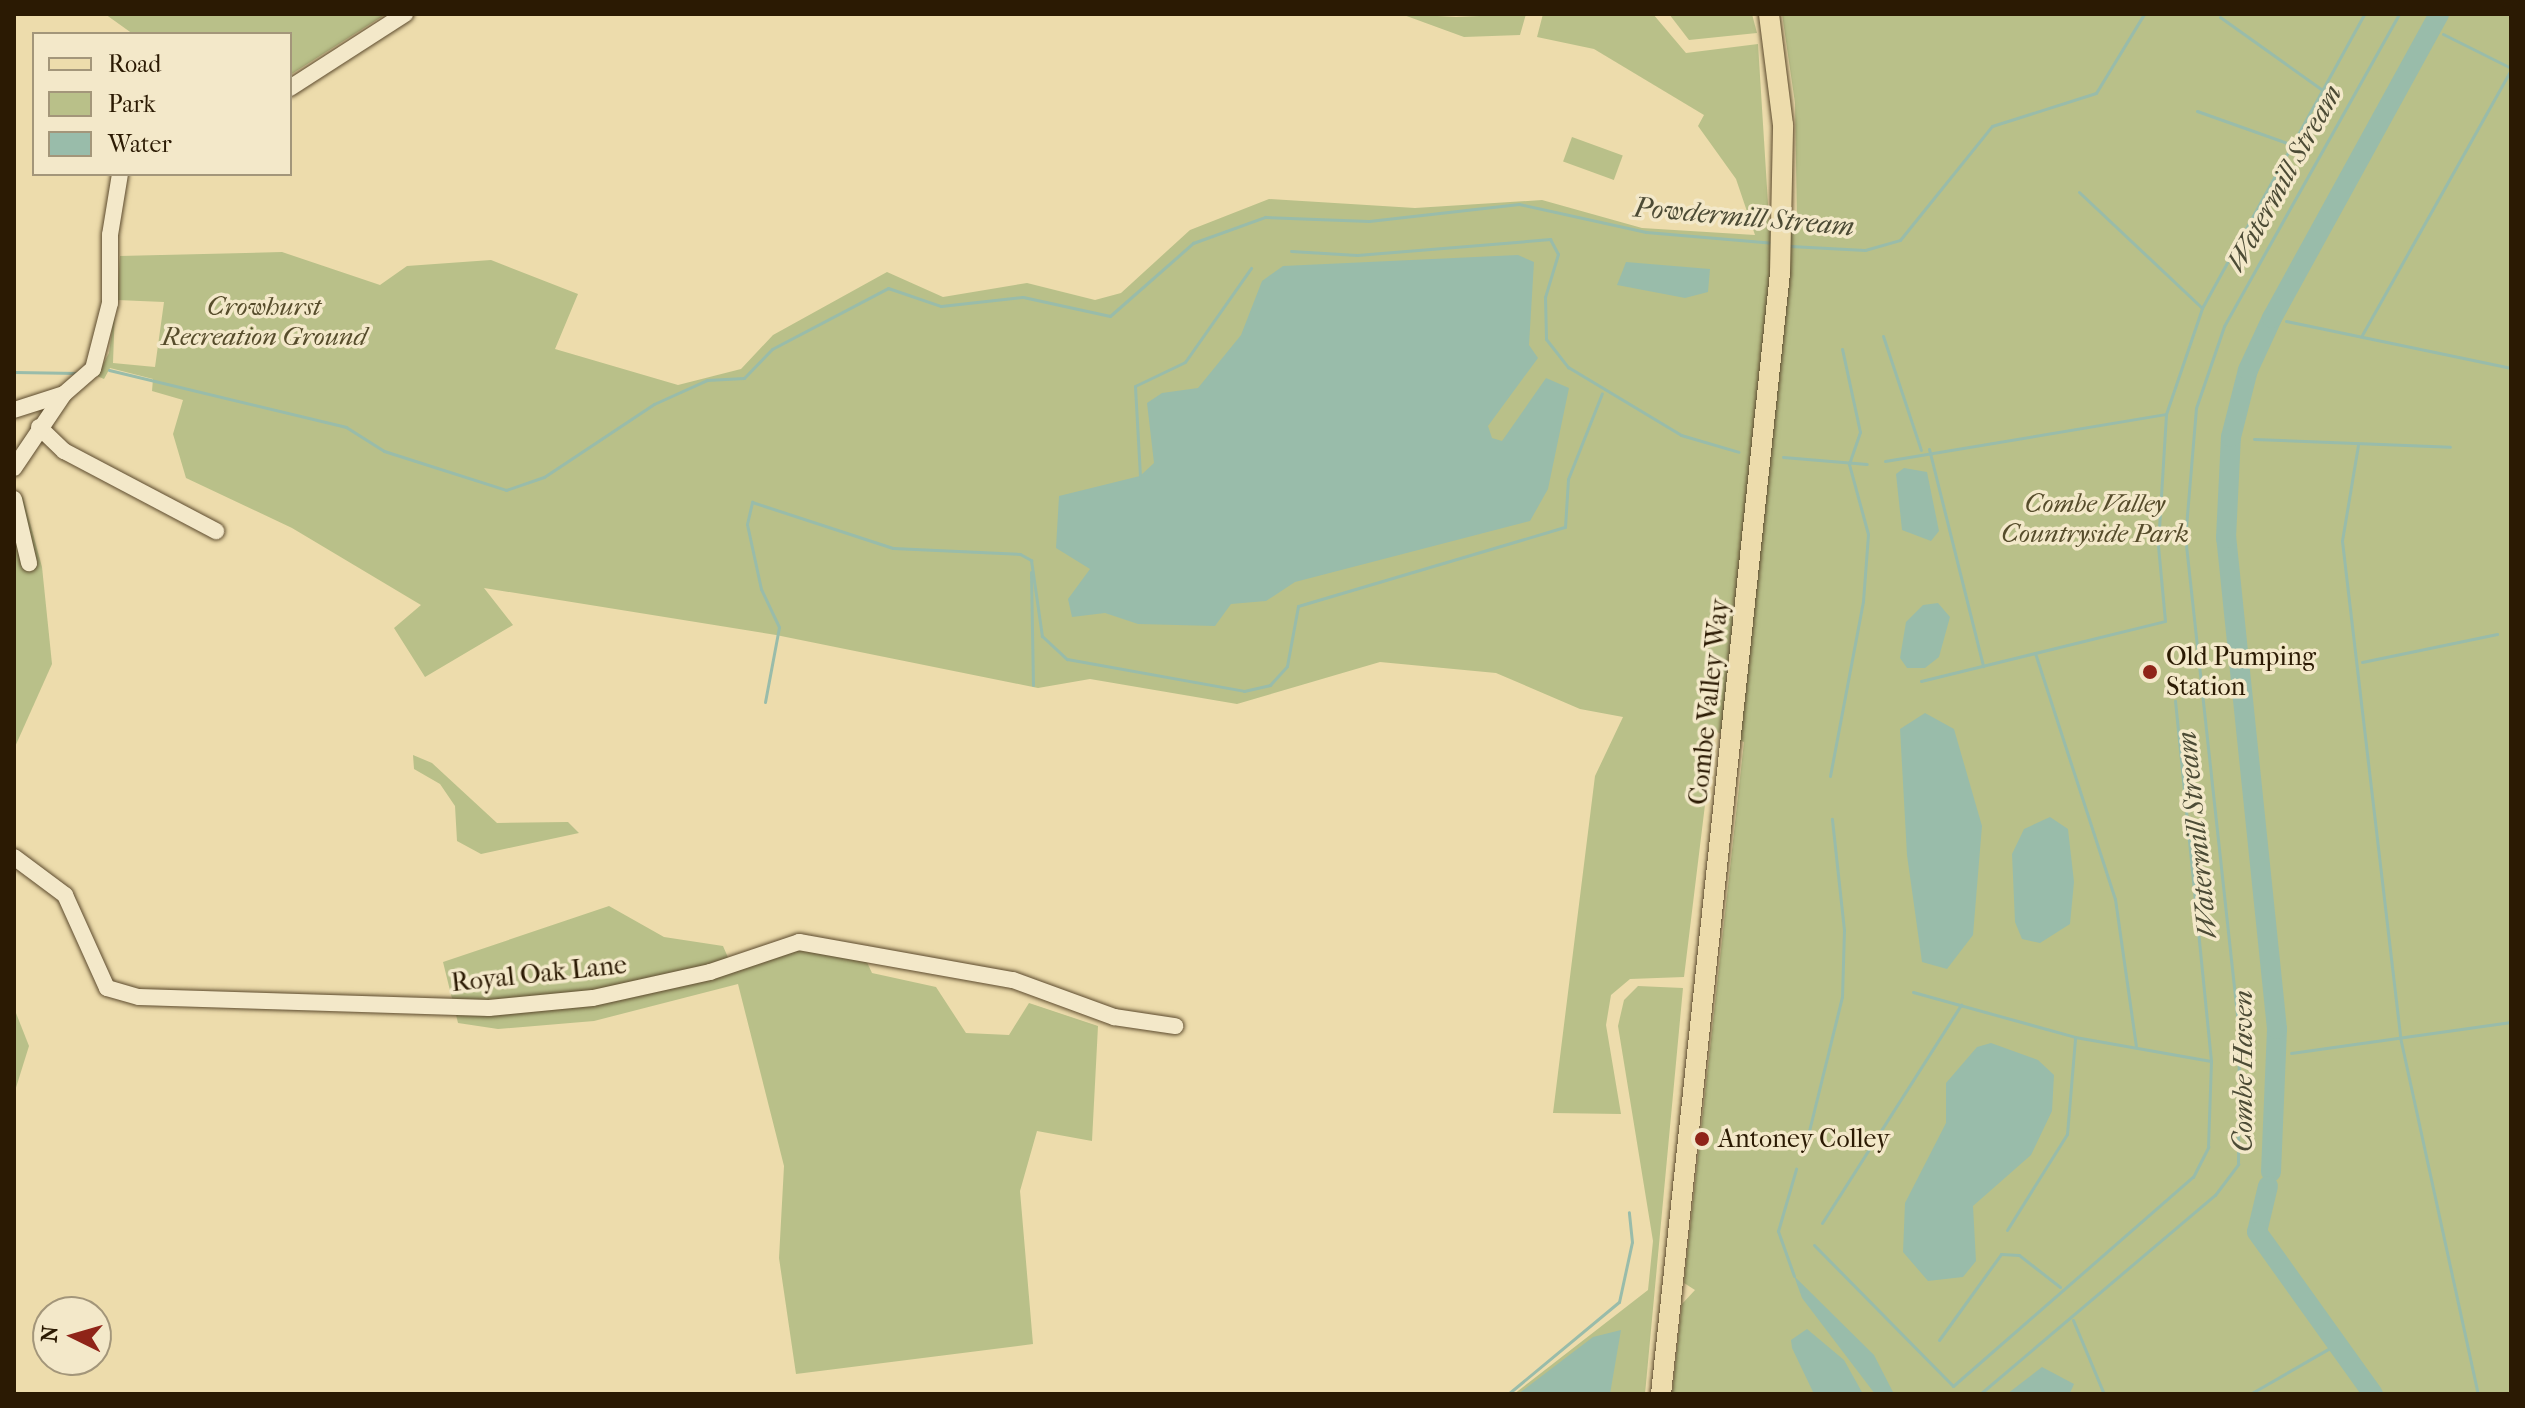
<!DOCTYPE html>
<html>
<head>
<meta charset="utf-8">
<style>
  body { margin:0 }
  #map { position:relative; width:2525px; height:1408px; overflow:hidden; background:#eddcac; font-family:"IM FELL French Canon",serif }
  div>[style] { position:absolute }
  .green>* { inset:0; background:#b9c089; transform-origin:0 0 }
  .water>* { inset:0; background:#99bcaa }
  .stream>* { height:3px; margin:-1.5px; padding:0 1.5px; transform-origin:1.5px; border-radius:1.5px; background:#99bcaa }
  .river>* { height:20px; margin:-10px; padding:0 10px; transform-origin:10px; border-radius:10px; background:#99bcaa }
  .roads { filter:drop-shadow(0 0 2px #5c4a2d) drop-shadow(0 0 2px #5c4a2d) }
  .minor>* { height:16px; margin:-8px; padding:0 8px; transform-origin:8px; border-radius:8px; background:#f3e8c9 }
  .major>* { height:20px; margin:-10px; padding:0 10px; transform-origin:10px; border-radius:10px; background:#eddcac }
  .dots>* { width:22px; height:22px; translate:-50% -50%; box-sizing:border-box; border:4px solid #f3e8c9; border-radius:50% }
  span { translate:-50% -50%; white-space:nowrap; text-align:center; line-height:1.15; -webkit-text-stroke:7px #f3e8c9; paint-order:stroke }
  .park-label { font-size:26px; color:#564c2b; font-style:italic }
  .poi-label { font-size:26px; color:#2b1a03 }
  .left { translate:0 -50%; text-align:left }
  .street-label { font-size:26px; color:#2b1a03 }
  .water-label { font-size:28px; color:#4c4b35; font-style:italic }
  .frame { position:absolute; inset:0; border:16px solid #2b1a03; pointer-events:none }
  .legend { position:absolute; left:32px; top:32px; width:260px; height:144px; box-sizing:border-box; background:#f3e8c9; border:2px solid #a3967a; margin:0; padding:10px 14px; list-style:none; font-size:24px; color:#2b1a03 }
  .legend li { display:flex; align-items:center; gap:16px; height:40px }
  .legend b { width:40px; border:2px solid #a3967a }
  .north { position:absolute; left:32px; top:1296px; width:80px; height:80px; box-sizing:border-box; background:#f3e8c9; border:2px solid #a3967a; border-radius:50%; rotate:275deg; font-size:22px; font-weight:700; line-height:32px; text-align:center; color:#2b1a03 }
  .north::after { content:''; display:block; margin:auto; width:28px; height:36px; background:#8f2418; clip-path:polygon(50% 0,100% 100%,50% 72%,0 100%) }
</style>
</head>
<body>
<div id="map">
  <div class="green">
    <i style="clip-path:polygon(105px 14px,386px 14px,290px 75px,290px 34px,133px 34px)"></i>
    <i style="clip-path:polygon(1401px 14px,1456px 17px,1526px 14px,1520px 35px,1464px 37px)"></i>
    <i style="clip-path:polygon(1543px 14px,1653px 14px,1686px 53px,1758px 44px,1769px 220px,1797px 222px,1795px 103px,1782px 14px,2511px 14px,2511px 1394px,1672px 1394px,1682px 1304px,1695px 1290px,1684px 1283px,1744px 742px,1714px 731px,1684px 977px,1630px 979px,1611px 995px,1606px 1025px,1621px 1114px,1553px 1113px,1595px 776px,1623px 717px,1580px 709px,1496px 673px,1380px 662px,1237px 704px,1090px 679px,1038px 688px,776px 635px,484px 588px,513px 625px,425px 677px,394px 628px,421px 605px,292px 528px,186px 478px,173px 434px,183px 400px,152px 391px,153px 379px,110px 368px,104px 379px,97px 376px,109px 353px,115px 307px,113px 363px,155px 367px,164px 302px,117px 300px,120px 256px,282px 252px,380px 285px,407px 266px,491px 260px,578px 294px,555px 349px,678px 385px,741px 369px,773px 335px,887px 272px,943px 297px,1027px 283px,1095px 300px,1121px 293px,1190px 230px,1269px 199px,1415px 208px,1542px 200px,1642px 228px,1755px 235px,1736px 179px,1698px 126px,1704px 115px,1594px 49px,1537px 37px)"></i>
    <i style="clip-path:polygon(1669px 14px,1752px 14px,1757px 33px,1689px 40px)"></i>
    <i style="left:1572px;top:137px;width:54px;height:26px;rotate:20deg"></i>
    <i style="clip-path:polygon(14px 492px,23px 497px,42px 567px,52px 664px,14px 749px)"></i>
    <i style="clip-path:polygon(413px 755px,432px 763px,497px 823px,568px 822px,579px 833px,481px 854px,457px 841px,455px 806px,440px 784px,414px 769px)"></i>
    <i style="clip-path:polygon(609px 906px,664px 937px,723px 946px,733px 969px,801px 947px,866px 960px,872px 973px,936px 987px,966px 1033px,1009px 1035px,1029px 1003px,1098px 1026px,1092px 1141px,1037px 1131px,1020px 1191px,1033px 1344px,796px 1374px,779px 1258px,784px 1166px,738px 984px,594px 1021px,498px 1029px,458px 1023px,443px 962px)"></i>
    <i style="clip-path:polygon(1638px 986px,1683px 988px,1645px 1394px,1514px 1394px,1648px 1290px,1653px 1241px,1618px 1026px,1624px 1000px)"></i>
    <i style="clip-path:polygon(14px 1008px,29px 1046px,14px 1094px)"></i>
  </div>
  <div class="water">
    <i style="clip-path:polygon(1518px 255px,1534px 262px,1529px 345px,1538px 358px,1488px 426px,1492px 438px,1502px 441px,1546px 378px,1569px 388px,1548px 489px,1530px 521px,1295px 582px,1266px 601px,1231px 604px,1215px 626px,1138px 624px,1105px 613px,1072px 617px,1068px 599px,1090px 569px,1056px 548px,1059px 496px,1140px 476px,1154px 463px,1147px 403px,1162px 393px,1198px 388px,1241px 335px,1262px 281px,1283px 266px)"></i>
    <i style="clip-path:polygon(1626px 262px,1710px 269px,1708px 292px,1685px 298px,1617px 285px)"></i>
    <i style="clip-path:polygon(1904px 468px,1927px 472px,1939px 531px,1931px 541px,1902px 530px,1896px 474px)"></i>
    <i style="clip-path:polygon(1938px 603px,1950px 617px,1939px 657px,1925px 668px,1907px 668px,1900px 658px,1906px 622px,1923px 605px)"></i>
    <i style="clip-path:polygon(1925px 713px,1954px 729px,1982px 826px,1973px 935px,1947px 969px,1922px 962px,1907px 855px,1900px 729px)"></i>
    <i style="clip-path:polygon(2050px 817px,2068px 829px,2074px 882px,2070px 924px,2040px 943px,2022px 939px,2015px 922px,2012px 854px,2024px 829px)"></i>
    <i style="clip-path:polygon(1991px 1043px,2038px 1060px,2054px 1075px,2052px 1111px,2031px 1155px,1973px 1206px,1976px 1261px,1963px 1277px,1928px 1281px,1903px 1252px,1905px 1203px,1946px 1123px,1946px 1083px,1977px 1047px)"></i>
    <i style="clip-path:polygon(1794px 1276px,1874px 1355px,1894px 1394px,1875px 1394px,1802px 1298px)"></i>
    <i style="clip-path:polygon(1807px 1329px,1844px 1360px,1863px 1394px,1814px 1394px,1792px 1348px,1791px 1340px)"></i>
    <i style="clip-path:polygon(1621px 1330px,1610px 1394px,1518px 1394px,1593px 1337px)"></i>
    <i style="clip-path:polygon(2042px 1367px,2074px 1384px,2070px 1393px,2007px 1394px)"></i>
  </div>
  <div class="stream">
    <i style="left:2220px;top:17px;width:124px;rotate:35.5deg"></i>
    <i style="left:2443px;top:34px;width:76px;rotate:26.6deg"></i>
    <i style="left:2197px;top:111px;width:99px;rotate:19.5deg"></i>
    <i style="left:2079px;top:192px;width:168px;rotate:43.3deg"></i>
    <i style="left:1790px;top:246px;width:75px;rotate:3.1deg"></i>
    <i style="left:1865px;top:250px;width:36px;rotate:-16deg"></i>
    <i style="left:1900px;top:240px;width:146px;rotate:-51.1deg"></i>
    <i style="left:1992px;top:126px;width:109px;rotate:-17.6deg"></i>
    <i style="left:2096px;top:93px;width:92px;rotate:-58.7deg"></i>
    <i style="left:1291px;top:251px;width:66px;rotate:3.5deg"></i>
    <i style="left:1357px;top:255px;width:194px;rotate:-4.7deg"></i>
    <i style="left:1550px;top:239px;width:17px;rotate:62deg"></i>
    <i style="left:1558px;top:254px;width:45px;rotate:106.8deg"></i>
    <i style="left:1545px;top:297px;width:42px;rotate:88.6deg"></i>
    <i style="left:1546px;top:339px;width:36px;rotate:52deg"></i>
    <i style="left:1568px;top:367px;width:132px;rotate:31deg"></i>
    <i style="left:1681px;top:435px;width:60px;rotate:16.3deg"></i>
    <i style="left:2286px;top:321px;width:230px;rotate:11.8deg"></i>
    <i style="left:2362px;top:335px;width:304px;rotate:-60.7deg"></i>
    <i style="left:1883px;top:336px;width:120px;rotate:71.6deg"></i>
    <i style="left:109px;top:370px;width:244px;rotate:13.5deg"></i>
    <i style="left:346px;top:427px;width:45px;rotate:32.3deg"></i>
    <i style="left:384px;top:451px;width:128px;rotate:17.7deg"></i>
    <i style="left:506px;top:490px;width:40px;rotate:-18.9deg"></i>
    <i style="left:544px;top:477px;width:132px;rotate:-33.6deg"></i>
    <i style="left:654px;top:404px;width:58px;rotate:-24.4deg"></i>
    <i style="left:707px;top:380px;width:37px;rotate:-3deg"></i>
    <i style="left:744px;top:378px;width:40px;rotate:-46deg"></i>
    <i style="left:772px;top:349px;width:131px;rotate:-27.7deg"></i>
    <i style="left:888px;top:288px;width:56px;rotate:18.8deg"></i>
    <i style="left:941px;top:306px;width:82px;rotate:-6.3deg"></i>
    <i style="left:1023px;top:297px;width:89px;rotate:12.3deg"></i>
    <i style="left:1110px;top:316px;width:111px;rotate:-41.3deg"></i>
    <i style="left:1193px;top:243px;width:77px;rotate:-19.9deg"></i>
    <i style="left:1265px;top:217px;width:104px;rotate:2.2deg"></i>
    <i style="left:1369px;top:221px;width:151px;rotate:-6.5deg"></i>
    <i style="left:1519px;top:204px;width:130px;rotate:12.4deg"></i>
    <i style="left:1646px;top:232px;width:129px;rotate:4.9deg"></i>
    <i style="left:14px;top:372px;width:64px;rotate:0.9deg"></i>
    <i style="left:2231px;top:437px;width:8px;rotate:7deg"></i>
    <i style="left:2254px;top:439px;width:196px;rotate:2.3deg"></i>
    <i style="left:2358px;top:445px;width:97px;rotate:99.5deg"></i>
    <i style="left:2342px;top:541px;width:499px;rotate:83.3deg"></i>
    <i style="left:2400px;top:1037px;width:365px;rotate:77.7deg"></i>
    <i style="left:1929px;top:449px;width:224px;rotate:76deg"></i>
    <i style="left:1783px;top:457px;width:84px;rotate:4.8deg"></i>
    <i style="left:1885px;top:461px;width:284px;rotate:-9.5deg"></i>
    <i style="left:1140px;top:476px;width:90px;rotate:-93.2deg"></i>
    <i style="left:1135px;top:386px;width:55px;rotate:-25.6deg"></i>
    <i style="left:1185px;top:362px;width:115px;rotate:-54.9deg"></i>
    <i style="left:1031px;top:572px;width:113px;rotate:89deg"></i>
    <i style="left:2035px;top:653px;width:259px;rotate:72deg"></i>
    <i style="left:2115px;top:899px;width:148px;rotate:81.9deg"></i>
    <i style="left:2362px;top:662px;width:138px;rotate:-11.7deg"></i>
    <i style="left:1921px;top:681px;width:251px;rotate:-13.8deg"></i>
    <i style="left:2165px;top:621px;width:76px;rotate:-95.3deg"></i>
    <i style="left:2158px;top:545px;width:131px;rotate:-86.5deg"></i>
    <i style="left:2166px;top:414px;width:112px;rotate:-71.2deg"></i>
    <i style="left:2202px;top:308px;width:336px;rotate:-61.1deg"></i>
    <i style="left:765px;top:702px;width:76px;rotate:-79.4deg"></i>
    <i style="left:779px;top:627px;width:42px;rotate:-115.3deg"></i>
    <i style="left:761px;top:589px;width:66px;rotate:-102.2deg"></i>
    <i style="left:747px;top:524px;width:23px;rotate:-77deg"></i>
    <i style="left:752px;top:502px;width:148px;rotate:18.1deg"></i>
    <i style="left:893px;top:548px;width:127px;rotate:2.7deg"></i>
    <i style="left:1020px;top:554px;width:13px;rotate:29deg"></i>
    <i style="left:1031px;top:560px;width:77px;rotate:81.8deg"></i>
    <i style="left:1042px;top:636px;width:34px;rotate:43deg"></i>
    <i style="left:1067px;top:659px;width:180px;rotate:10.2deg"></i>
    <i style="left:1244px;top:691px;width:27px;rotate:-13deg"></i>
    <i style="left:1270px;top:685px;width:25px;rotate:-48deg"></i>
    <i style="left:1287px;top:666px;width:61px;rotate:-79.6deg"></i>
    <i style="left:1298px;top:606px;width:278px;rotate:-16.5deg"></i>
    <i style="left:1565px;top:527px;width:48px;rotate:-86.4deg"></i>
    <i style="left:1568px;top:479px;width:92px;rotate:-68.4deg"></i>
    <i style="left:1830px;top:776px;width:178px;rotate:-79.3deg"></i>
    <i style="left:1863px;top:601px;width:67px;rotate:-85.7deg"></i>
    <i style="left:1868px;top:534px;width:73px;rotate:-105.2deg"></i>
    <i style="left:1849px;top:464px;width:34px;rotate:-71deg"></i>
    <i style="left:1860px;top:432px;width:85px;rotate:-102.2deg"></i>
    <i style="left:1913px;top:992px;width:168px;rotate:15.5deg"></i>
    <i style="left:2075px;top:1037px;width:138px;rotate:10deg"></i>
    <i style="left:2291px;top:1053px;width:222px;rotate:-8deg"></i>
    <i style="left:1808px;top:1135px;width:142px;rotate:-76.2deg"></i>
    <i style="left:1842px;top:997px;width:67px;rotate:-88.3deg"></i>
    <i style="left:1844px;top:930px;width:112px;rotate:-96.2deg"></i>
    <i style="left:1822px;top:1223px;width:259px;rotate:-57.5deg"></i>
    <i style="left:2007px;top:1230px;width:113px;rotate:-58deg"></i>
    <i style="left:2067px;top:1134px;width:96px;rotate:-85.2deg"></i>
    <i style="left:1814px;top:1245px;width:198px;rotate:45.4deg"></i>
    <i style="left:1953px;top:1386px;width:318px;rotate:-41.1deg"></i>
    <i style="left:2193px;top:1177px;width:34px;rotate:-63deg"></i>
    <i style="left:2208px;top:1147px;width:86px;rotate:-88deg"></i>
    <i style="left:2211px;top:1061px;width:362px;rotate:-95.7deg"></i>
    <i style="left:1794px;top:1276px;width:48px;rotate:-109.6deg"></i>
    <i style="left:1778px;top:1231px;width:65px;rotate:-73.8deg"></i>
    <i style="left:2073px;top:1320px;width:80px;rotate:67.3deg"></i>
    <i style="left:1939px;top:1340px;width:106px;rotate:-54.2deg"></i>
    <i style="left:2001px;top:1254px;width:18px;rotate:3deg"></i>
    <i style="left:2019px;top:1255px;width:52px;rotate:38deg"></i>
    <i style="left:1508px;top:1394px;width:144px;rotate:-39.7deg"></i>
    <i style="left:1619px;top:1302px;width:61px;rotate:-77.8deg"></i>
    <i style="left:1632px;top:1242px;width:30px;rotate:-96deg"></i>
    <i style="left:1980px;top:1394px;width:308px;rotate:-40.3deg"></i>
    <i style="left:2215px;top:1195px;width:39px;rotate:-53deg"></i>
    <i style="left:2238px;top:1164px;width:131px;rotate:-89.6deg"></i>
    <i style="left:2239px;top:1033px;width:497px;rotate:-96.2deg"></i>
    <i style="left:2185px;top:539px;width:131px;rotate:-85.2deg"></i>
    <i style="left:2196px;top:408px;width:87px;rotate:-71.1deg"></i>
    <i style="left:2224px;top:326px;width:358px;rotate:-60.7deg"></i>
    <i style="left:2250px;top:1394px;width:100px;rotate:-29.9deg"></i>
  </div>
  <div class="river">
    <i style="left:2271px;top:1172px;width:143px;rotate:-87.6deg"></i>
    <i style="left:2277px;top:1029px;width:494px;rotate:-95.9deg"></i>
    <i style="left:2226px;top:538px;width:101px;rotate:-87.2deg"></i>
    <i style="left:2231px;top:437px;width:69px;rotate:-75.8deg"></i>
    <i style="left:2248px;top:370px;width:57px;rotate:-65.2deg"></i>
    <i style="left:2272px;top:318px;width:347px;rotate:-61.2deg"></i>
    <i style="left:2268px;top:1186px;width:47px;rotate:103.4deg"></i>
    <i style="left:2257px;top:1232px;width:199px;rotate:54.4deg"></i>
  </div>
  <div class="roads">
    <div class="minor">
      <i style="left:290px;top:88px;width:137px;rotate:-32.8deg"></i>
      <i style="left:14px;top:410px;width:52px;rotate:-17.7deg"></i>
      <i style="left:64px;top:394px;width:38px;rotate:-41deg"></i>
      <i style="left:93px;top:369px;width:68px;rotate:-75.6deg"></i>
      <i style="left:110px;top:303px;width:68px;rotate:-90deg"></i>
      <i style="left:110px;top:235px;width:62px;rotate:-80.7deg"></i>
      <i style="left:39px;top:427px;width:35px;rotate:44deg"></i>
      <i style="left:64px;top:451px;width:172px;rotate:27.8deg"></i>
      <i style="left:14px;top:468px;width:89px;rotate:-56deg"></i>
      <i style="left:14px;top:499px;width:66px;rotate:76.8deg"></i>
      <i style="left:14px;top:857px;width:64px;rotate:36.7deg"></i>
      <i style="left:65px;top:895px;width:102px;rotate:65.7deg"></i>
      <i style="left:107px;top:988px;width:33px;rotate:16deg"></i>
      <i style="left:139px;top:997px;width:350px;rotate:1.8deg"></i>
      <i style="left:489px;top:1008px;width:104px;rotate:-5.5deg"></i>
      <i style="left:593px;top:998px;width:120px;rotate:-12.5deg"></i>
      <i style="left:710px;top:972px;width:94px;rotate:-18.6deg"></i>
      <i style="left:799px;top:942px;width:217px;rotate:10.1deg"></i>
      <i style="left:1013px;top:980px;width:108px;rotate:20.1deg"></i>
      <i style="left:1114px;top:1017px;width:62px;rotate:8.4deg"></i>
    </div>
    <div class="major">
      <i style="left:1661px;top:1394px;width:1127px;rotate:-83.94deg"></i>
      <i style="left:1780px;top:273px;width:148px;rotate:-88.8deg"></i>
      <i style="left:1783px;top:125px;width:112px;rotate:-97.2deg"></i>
    </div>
  </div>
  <div class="dots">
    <i style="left:2150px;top:672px;background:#8f2418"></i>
    <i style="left:1702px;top:1139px;background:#8f2418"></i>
  </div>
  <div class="park-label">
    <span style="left:264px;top:322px">Crowhurst<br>Recreation Ground</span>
    <span style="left:2095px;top:519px">Combe Valley<br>Countryside Park</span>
  </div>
  <div class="poi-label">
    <span class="left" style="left:2166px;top:672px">Old Pumping<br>Station</span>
    <span class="left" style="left:1718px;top:1139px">Antoney Colley</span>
  </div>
  <div class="street-label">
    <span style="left:1709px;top:702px;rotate:-84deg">Combe Valley Way</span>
    <span style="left:539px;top:974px;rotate:-6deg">Royal Oak Lane</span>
  </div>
  <div class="water-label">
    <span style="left:2284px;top:178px;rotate:-61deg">Watermill Stream</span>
    <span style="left:1744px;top:217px;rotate:5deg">Powdermill Stream</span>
    <span style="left:2197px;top:835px;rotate:-96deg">Watermill Stream</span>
    <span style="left:2243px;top:1071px;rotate:-90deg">Combe Haven</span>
  </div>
  <div class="frame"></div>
  <ul class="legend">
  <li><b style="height:10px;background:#eddcac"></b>Road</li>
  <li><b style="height:22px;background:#b9c089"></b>Park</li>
  <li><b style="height:22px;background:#99bcaa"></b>Water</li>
  </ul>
  <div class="north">N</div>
</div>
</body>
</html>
